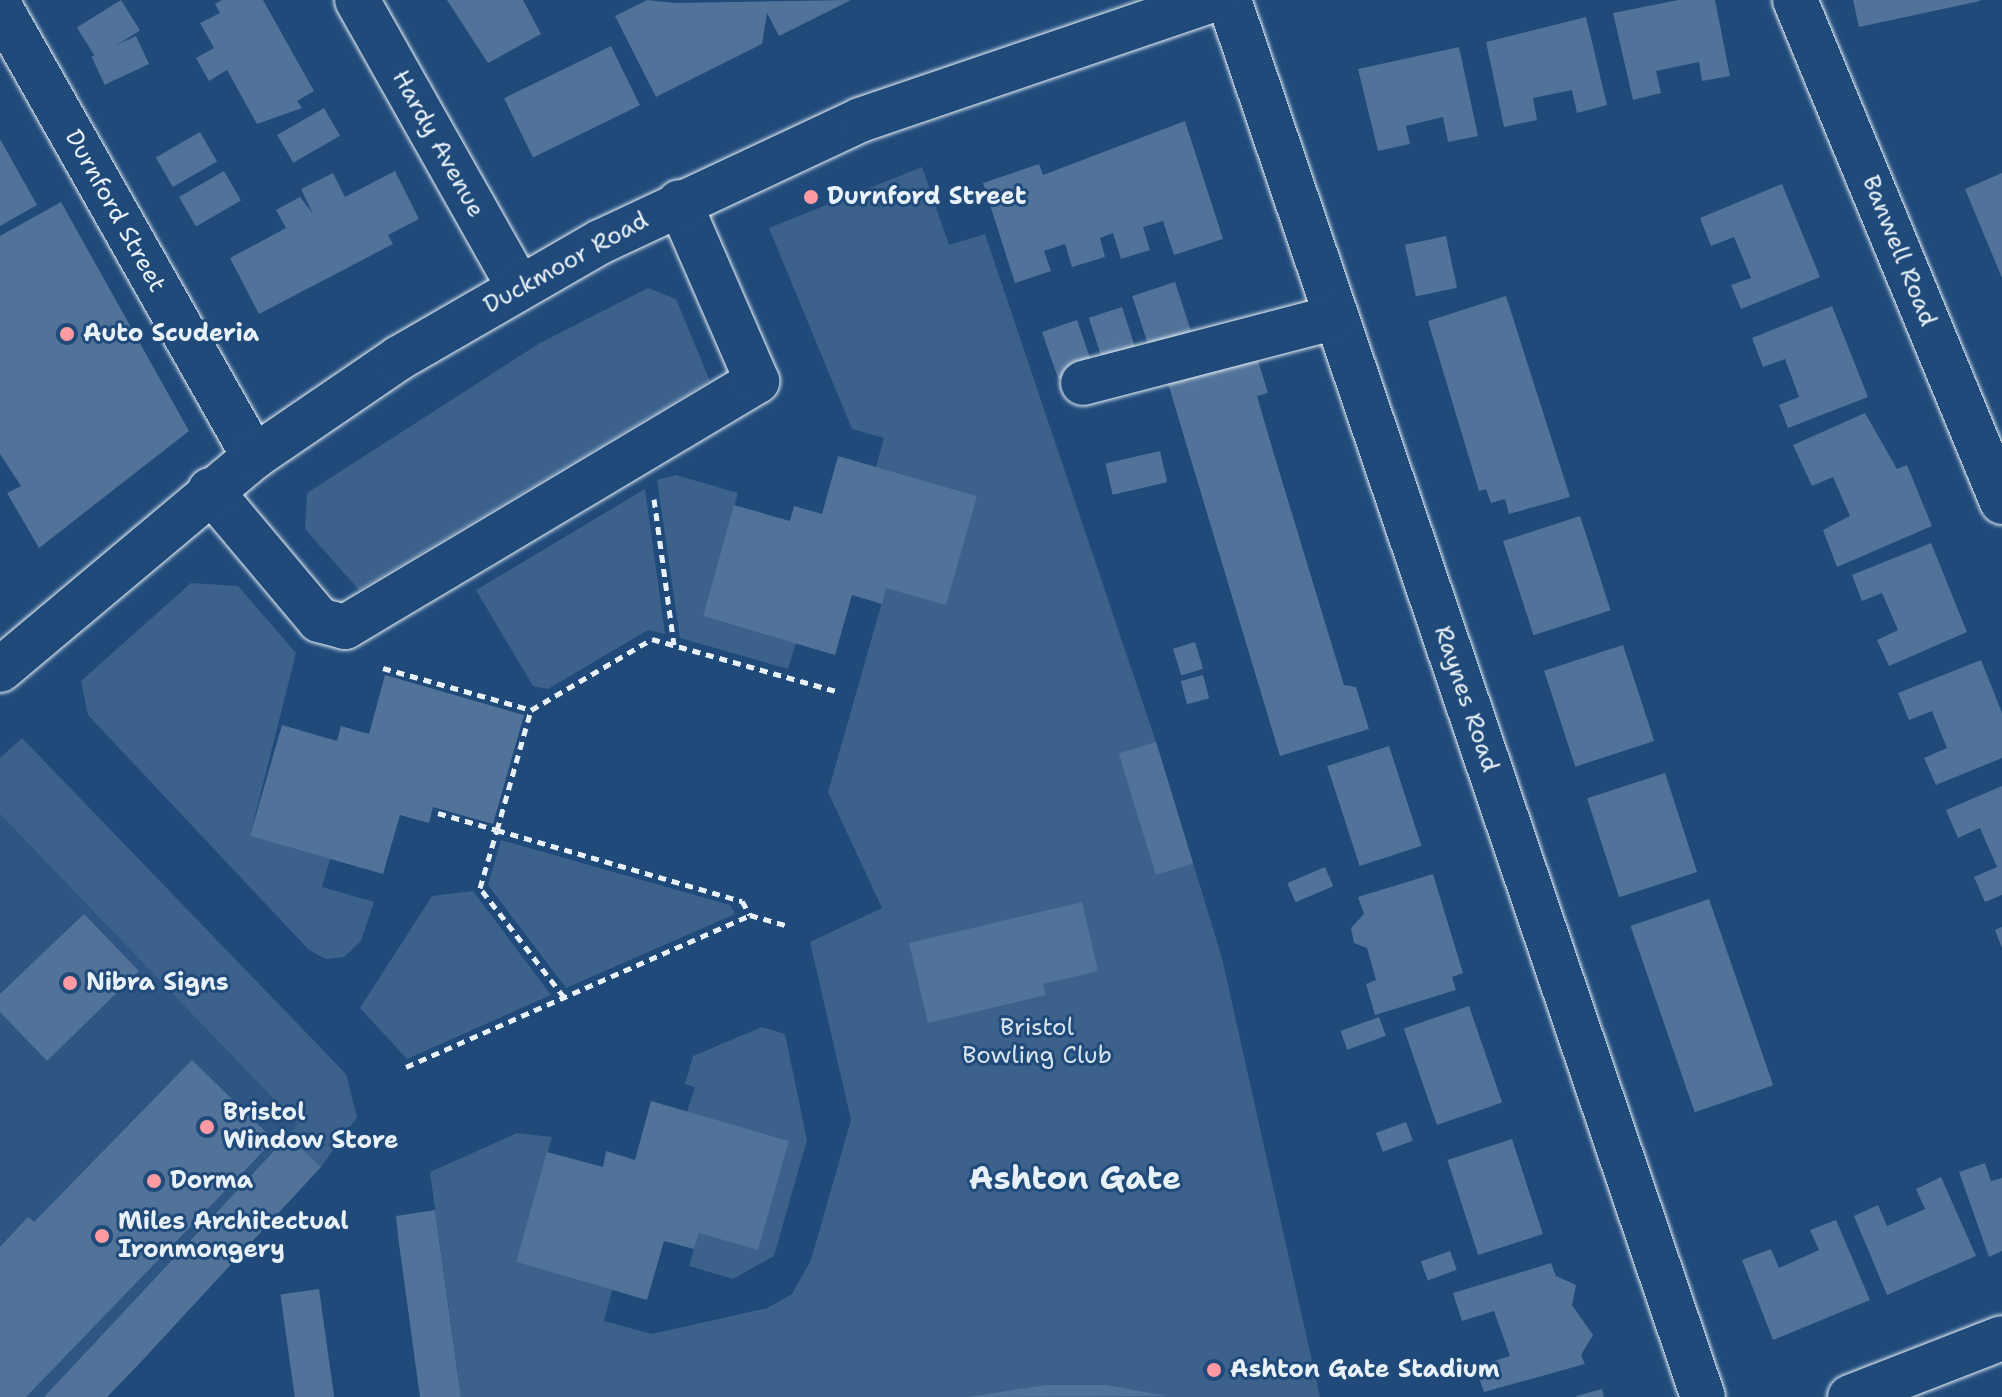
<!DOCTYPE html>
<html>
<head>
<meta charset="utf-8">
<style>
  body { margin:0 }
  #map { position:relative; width:2002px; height:1397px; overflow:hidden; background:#1f4a7a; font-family:"Shantell Sans",sans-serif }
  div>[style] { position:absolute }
  .built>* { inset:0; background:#2e5683 }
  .green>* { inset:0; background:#3c628c }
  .building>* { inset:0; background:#517399; transform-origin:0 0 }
  .path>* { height:5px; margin-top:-2.5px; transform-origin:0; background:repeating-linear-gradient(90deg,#e8f1f8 0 8px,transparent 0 14px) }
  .roads { filter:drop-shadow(0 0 2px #e8f1f8) drop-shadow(0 0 2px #e8f1f8) }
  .minor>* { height:44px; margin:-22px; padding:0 22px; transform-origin:22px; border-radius:22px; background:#1f4a7a }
  .dots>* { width:22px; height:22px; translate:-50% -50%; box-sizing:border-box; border:4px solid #1f4a7a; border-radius:50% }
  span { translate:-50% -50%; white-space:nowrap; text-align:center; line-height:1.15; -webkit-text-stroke:6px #1f4a7a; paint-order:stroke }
  .street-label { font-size:24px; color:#e8f1f8 }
  .poi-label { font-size:24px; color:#e8f1f8; font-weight:700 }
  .left { translate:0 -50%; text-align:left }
  .park-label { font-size:24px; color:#d7e3ed }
  .district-label { font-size:32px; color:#e8f1f8; font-weight:700 }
</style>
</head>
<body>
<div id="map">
  <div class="built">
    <i style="clip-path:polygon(0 814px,299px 1124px,44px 1397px,0 1397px)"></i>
  </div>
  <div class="green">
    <i style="clip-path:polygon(922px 167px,949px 245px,985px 234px,1156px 742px,1222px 958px,1320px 1397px,461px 1397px,430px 1172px,517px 1133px,552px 1137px,516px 1262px,612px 1290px,604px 1321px,652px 1334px,767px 1308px,792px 1294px,811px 1260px,851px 1120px,810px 942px,882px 908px,828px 792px,886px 588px,977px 496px,876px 467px,884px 438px,852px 429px,769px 228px)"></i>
    <i style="clip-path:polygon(648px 288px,676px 299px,710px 381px,359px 590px,305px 529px,307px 493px,540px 343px)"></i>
    <i style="clip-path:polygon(676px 475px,738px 493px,703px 616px,796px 643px,788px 669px,680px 638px,657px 480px)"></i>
    <i style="clip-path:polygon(645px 489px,665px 634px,648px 630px,548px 689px,533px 686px,476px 590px)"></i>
    <i style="clip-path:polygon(191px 583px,238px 586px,296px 653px,250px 836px,330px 859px,322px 887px,374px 902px,361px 941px,344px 957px,326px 959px,309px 950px,88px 715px,81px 681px)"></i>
    <i style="clip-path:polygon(22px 738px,346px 1074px,357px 1117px,321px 1167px,288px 1136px,298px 1124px,0 814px,0 758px)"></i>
    <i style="clip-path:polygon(501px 840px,730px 905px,735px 914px,566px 988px,488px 885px)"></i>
    <i style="clip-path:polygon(473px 891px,551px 995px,407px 1059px,360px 1008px,432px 896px)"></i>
    <i style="clip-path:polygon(762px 1027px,785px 1034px,807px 1140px,774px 1256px,733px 1279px,689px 1266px,699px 1233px,758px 1249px,789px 1141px,687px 1112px,695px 1087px,685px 1084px,693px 1056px)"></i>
  </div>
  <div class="building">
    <i style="left:121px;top:0;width:36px;height:52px;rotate:58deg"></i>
    <i style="clip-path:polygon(222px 0,263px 0,314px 91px,297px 101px,302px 108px,257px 124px,227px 70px,209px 81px,196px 58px,214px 48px,200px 23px,220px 13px,215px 4px)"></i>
    <i style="clip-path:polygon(447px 0,523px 0,541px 34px,488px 63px)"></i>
    <i style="clip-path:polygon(647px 0,675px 3px,851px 0,779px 36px,767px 13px,762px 44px,656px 97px,615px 16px)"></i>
    <i style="clip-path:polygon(1678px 0,1715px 0,1730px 76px,1702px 81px,1699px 62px,1656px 71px,1661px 93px,1633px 100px,1613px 13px)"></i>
    <i style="clip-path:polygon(1853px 0,1980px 0,1980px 1px,1859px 27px)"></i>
    <i style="clip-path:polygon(1586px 17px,1607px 105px,1577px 113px,1572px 90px,1533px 98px,1537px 120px,1504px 127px,1486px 42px)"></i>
    <i style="left:136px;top:36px;width:31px;height:49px;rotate:65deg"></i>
    <i style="left:611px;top:46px;width:66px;height:119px;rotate:64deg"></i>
    <i style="clip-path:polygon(1459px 47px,1478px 136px,1448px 142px,1443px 117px,1406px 126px,1410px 144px,1378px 151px,1358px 69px)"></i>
    <i style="left:324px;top:108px;width:32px;height:54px;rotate:60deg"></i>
    <i style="clip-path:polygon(1185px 121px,1223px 239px,1174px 255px,1163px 221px,1143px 227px,1150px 250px,1121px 259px,1113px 233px,1100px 238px,1105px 257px,1072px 267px,1065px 244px,1044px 251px,1051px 271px,1015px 283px,983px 183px,1039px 164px,1043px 175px)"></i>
    <i style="left:200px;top:132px;width:34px;height:51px;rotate:60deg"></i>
    <i style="clip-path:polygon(0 139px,37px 205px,0 226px)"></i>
    <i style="left:224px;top:171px;width:34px;height:52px;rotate:60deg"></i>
    <i style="clip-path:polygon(395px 171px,419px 219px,388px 235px,393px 244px,259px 314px,230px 258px,286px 228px,276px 210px,300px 197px,313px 214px,301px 189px,333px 173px,345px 197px)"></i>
    <i style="clip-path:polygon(2002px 173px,2002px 278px,1965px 189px)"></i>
    <i style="clip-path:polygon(1782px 184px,1820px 277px,1741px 309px,1731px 285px,1751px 278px,1734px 237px,1711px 246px,1700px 218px)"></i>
    <i style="clip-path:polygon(61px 202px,189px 431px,39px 548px,7px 493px,21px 486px,0 454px,0 236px)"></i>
    <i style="left:1446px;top:236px;width:53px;height:42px;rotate:78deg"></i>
    <i style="left:1175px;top:282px;width:60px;height:45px;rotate:72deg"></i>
    <i style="clip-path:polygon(1506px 296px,1570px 497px,1509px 514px,1505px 499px,1491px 503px,1486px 489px,1479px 491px,1428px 321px)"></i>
    <i style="clip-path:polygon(1832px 306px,1868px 397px,1788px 428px,1779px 405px,1799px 397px,1785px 359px,1763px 367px,1752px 338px)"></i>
    <i style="left:1122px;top:307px;width:47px;height:35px;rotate:72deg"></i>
    <i style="left:1077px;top:320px;width:50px;height:37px;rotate:71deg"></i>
    <i style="clip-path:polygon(1256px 354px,1268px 393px,1257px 396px,1273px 451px,1344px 685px,1356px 687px,1369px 729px,1280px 756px,1167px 380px)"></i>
    <i style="clip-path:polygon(1865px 413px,1897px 469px,1907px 465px,1932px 526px,1837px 567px,1823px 530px,1850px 516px,1833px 477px,1812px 486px,1793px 445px)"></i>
    <i style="left:1160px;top:451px;width:32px;height:56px;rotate:77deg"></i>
    <i style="clip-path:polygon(838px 456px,977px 496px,946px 605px,886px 588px,882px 604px,852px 595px,835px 655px,703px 616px,734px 505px,790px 521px,794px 506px,822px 514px)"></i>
    <i style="left:1580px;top:516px;width:99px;height:81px;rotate:72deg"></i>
    <i style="clip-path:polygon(1931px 543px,1967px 632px,1889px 666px,1877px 640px,1898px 630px,1882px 593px,1862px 601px,1852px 575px)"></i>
    <i style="left:1195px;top:642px;width:28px;height:23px;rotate:73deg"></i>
    <i style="left:1623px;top:645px;width:101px;height:83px;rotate:72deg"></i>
    <i style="clip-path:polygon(1981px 660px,2002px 713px,2002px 758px,1936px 785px,1924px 758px,1947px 748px,1932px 711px,1909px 720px,1898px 693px)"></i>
    <i style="clip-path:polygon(385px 675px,524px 715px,493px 824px,433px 807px,429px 823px,400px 815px,383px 874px,250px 836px,282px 725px,337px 741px,341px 726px,369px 734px)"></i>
    <i style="left:1203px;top:675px;width:24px;height:23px;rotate:75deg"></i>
    <i style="left:1156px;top:742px;width:127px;height:39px;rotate:73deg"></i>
    <i style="left:1389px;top:746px;width:105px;height:65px;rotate:72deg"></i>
    <i style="left:1665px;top:773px;width:104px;height:82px;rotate:72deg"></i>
    <i style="clip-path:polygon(2002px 786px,2002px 895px,1985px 902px,1974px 877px,1997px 867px,1980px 828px,1958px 838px,1946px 810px)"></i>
    <i style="left:1325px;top:867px;width:21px;height:41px;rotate:67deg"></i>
    <i style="clip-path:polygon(1433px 874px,1463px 973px,1452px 977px,1456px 990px,1375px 1015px,1366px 984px,1376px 980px,1367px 948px,1354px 943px,1351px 928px,1364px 914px,1358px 897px)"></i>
    <i style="left:1709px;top:899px;width:197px;height:83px;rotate:71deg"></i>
    <i style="clip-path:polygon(1082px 902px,1098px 971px,1043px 984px,1046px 995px,928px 1023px,909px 943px)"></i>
    <i style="clip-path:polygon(84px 914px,139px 971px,47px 1061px,0 1012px,0 994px)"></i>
    <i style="clip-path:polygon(2002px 927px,2002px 948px,1995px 930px)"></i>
    <i style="left:1469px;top:1006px;width:102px;height:69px;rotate:71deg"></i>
    <i style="left:1379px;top:1017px;width:20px;height:41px;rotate:70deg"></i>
    <i style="clip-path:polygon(192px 1060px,274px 1140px,26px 1397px,0 1397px,0 1247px,28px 1217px,34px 1222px)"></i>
    <i style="clip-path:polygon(651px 1101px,789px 1141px,758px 1250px,699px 1233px,694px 1249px,664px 1241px,647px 1300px,516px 1262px,547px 1152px,603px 1167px,606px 1151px,635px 1160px)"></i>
    <i style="left:1406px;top:1122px;width:20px;height:32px;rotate:70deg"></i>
    <i style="clip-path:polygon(288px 1136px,321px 1167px,139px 1364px,107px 1397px,44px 1397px)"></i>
    <i style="left:1512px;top:1139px;width:100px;height:68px;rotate:72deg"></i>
    <i style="clip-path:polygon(1985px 1163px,1991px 1181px,2002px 1178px,2002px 1251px,1989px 1257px,1959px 1172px)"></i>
    <i style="clip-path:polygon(1941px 1177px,1976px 1256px,1887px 1295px,1854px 1216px,1878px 1205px,1887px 1226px,1925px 1209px,1916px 1189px)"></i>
    <i style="clip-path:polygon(435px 1210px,455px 1355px,461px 1397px,420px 1397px,398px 1236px,396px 1216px)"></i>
    <i style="clip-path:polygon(1836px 1220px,1870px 1300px,1773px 1340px,1742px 1260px,1771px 1249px,1779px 1268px,1819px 1250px,1810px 1230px)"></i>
    <i style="left:1450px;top:1251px;width:20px;height:31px;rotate:70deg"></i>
    <i style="clip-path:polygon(1551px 1263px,1556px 1276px,1576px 1285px,1572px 1305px,1593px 1335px,1581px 1355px,1585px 1364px,1484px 1392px,1475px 1367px,1510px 1356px,1494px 1311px,1462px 1321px,1453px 1293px)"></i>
    <i style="left:319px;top:1289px;width:109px;height:39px;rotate:82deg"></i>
    <i style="clip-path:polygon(1046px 1385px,1106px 1385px,1167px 1396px,968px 1397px)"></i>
    <i style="clip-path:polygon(1602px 1389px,1604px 1397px,1577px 1397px,1576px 1396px)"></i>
  </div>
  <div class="path">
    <i style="left:654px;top:499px;width:147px;rotate:82.2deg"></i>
    <i style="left:383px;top:668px;width:154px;rotate:15.8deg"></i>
    <i style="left:438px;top:813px;width:61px;rotate:16.1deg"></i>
    <i style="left:497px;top:830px;width:125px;rotate:-74.2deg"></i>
    <i style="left:531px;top:710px;width:140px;rotate:-30.4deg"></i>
    <i style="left:652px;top:639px;width:191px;rotate:15.8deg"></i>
    <i style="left:564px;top:997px;width:138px;rotate:-127.6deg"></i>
    <i style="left:480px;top:888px;width:60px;rotate:-73.7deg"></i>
    <i style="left:497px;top:830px;width:255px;rotate:16.2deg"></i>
    <i style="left:742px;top:901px;width:16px;rotate:60deg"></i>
    <i style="left:406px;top:1067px;width:376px;rotate:-23.8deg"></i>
    <i style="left:750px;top:915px;width:37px;rotate:16deg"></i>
  </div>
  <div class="roads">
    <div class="minor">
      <i style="left:357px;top:0;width:330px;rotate:60.6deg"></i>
      <i style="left:1229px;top:0;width:1475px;rotate:71.26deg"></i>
      <i style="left:1795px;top:0;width:543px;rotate:67.59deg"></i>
      <i style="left:0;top:7px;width:517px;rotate:60.56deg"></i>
      <i style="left:1083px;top:383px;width:261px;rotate:-14.6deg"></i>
      <i style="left:210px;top:490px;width:170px;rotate:50deg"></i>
      <i style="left:319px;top:620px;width:27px;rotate:15deg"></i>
      <i style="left:345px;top:627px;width:480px;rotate:-30.8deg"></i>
      <i style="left:757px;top:381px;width:195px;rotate:-113.5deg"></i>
      <i style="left:0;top:670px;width:331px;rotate:-40deg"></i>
      <i style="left:254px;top:457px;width:176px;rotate:-34.3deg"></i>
      <i style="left:399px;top:358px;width:232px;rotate:-30deg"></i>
      <i style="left:600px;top:242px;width:287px;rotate:-25.1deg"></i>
      <i style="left:860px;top:120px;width:373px;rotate:-18.8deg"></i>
      <i style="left:1850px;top:1397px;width:163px;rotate:-21.2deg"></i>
    </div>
  </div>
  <div class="dots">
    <i style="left:811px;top:197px;background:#ff9aa2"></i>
    <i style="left:67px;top:334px;background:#ff9aa2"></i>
    <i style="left:70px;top:983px;background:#ff9aa2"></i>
    <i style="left:207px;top:1127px;background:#ff9aa2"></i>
    <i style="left:154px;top:1181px;background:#ff9aa2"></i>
    <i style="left:102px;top:1236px;background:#ff9aa2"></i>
    <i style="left:1214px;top:1370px;background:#ff9aa2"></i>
  </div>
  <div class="street-label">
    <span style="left:438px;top:144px;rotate:61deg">Hardy Avenue</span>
    <span style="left:115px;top:211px;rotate:61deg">Durnford Street</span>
    <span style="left:1899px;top:251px;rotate:68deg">Banwell Road</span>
    <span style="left:566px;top:263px;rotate:-29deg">Duckmoor Road</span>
    <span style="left:1466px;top:699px;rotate:71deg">Raynes Road</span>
  </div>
  <div class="poi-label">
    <span class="left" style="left:827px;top:197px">Durnford Street</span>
    <span class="left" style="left:83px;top:334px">Auto Scuderia</span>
    <span class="left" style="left:86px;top:983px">Nibra Signs</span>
    <span class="left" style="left:223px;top:1127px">Bristol<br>Window Store</span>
    <span class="left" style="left:170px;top:1181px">Dorma</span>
    <span class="left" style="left:118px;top:1236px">Miles Architectual<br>Ironmongery</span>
    <span class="left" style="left:1230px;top:1370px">Ashton Gate Stadium</span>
  </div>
  <div class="park-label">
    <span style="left:1037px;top:1042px">Bristol<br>Bowling Club</span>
  </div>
  <div class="district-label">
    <span style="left:1075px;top:1178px">Ashton Gate</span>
  </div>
</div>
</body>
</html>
